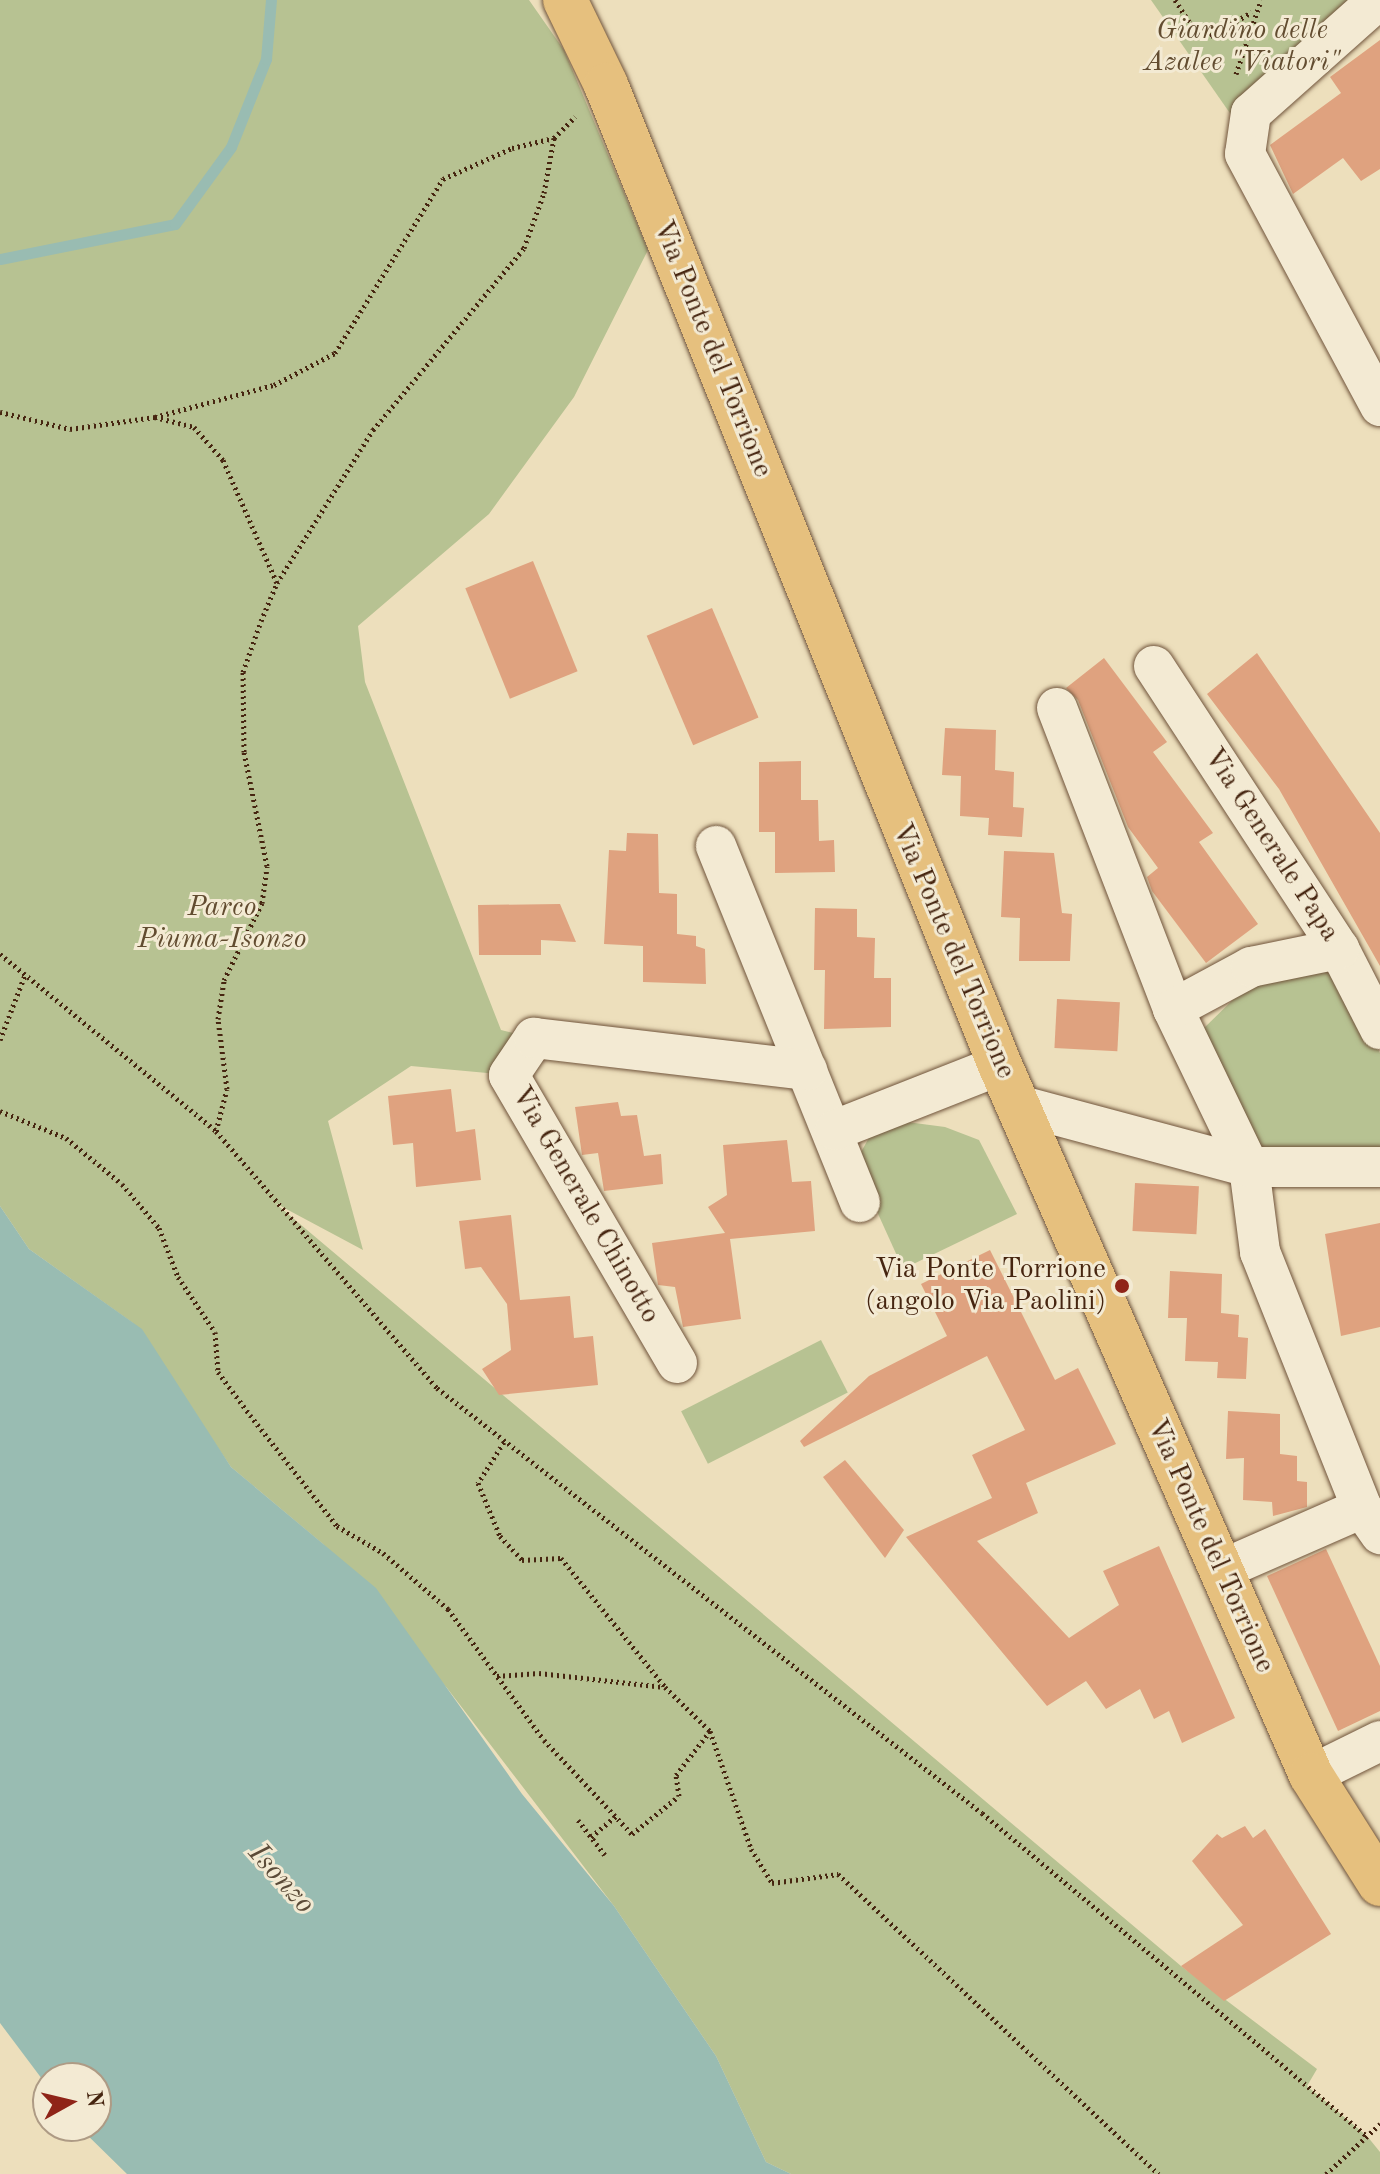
<!DOCTYPE html>
<html>
<head>
<meta charset="utf-8">
<style>
  body { margin:0 }
  #map { position:relative; width:1380px; height:2174px; overflow:hidden; background:#eddfbc; font-family:"Old Standard TT",serif }
  div>[style] { position:absolute }
  .green>* { inset:0; background:#b7c292; transform-origin:0 0 }
  .water>* { inset:0; background:#99bcb2 }
  .stream>* { height:11px; margin:-5.5px; padding:0 5.5px; transform-origin:5.5px; border-radius:5.5px; background:#99bcb2 }
  .building>* { inset:0; background:#dfa27f; transform-origin:0 0 }
  .path>* { height:5px; margin-top:-2.5px; transform-origin:0; background:repeating-linear-gradient(90deg,#462510 0 2px,transparent 0 6px) }
  .roads { filter:drop-shadow(0 0 2px #70543b) drop-shadow(0 0 2px #70543b) }
  .minor>* { height:40px; margin:-20px; padding:0 20px; transform-origin:20px; border-radius:20px; background:#f3ead3 }
  .major>* { height:44px; margin:-22px; padding:0 22px; transform-origin:22px; border-radius:22px; background:#e6c07e }
  .dots>* { width:22px; height:22px; translate:-50% -50%; box-sizing:border-box; border:4px solid #f3ead3; border-radius:50% }
  span { translate:-50% -50%; white-space:nowrap; text-align:center; line-height:1.15; -webkit-text-stroke:6px #f3ead3; paint-order:stroke }
  .park-label { font-size:28px; color:#624c30; font-style:italic }
  .street-label { font-size:28px; color:#462510 }
  .poi-label { font-size:28px; color:#462510 }
  .right { translate:-100% -50%; text-align:right }
  .water-label { font-size:30px; color:#5b4b38; font-style:italic }
  .north { position:absolute; left:32px; top:2062px; width:80px; height:80px; box-sizing:border-box; background:#f3ead3; border:2px solid #ae9b85; border-radius:50%; rotate:82deg; font-size:22px; font-weight:700; line-height:32px; text-align:center; color:#462510 }
  .north::after { content:''; display:block; margin:auto; width:28px; height:36px; background:#8f2418; clip-path:polygon(50% 0,100% 100%,50% 72%,0 100%) }
</style>
</head>
<body>
<div id="map">
  <div class="green">
    <i style="clip-path:polygon(0 0,529px 0,564px 50px,648px 250px,574px 397px,489px 514px,358px 626px,365px 682px,501px 1030px,534px 1038px,509px 1075px,411px 1066px,328px 1121px,363px 1250px,275px 1203px,1181px 1966px,1317px 2069px,1307px 2086px,1367px 2136px,1380px 2152px,1380px 2174px,791px 2174px,766px 2162px,716px 2056px,614px 1906px,447px 1688px,323px 1544px,231px 1467px,133px 1323px,29px 1249px,0 1206px)"></i>
    <i style="clip-path:polygon(1151px 0,1362px 0,1234px 119px)"></i>
    <i style="clip-path:polygon(1340px 967px,1380px 1053px,1380px 1157px,1258px 1156px,1200px 1032px,1249px 984px)"></i>
    <i style="clip-path:polygon(907px 1122px,945px 1127px,979px 1140px,1017px 1214px,903px 1269px,855px 1163px,871px 1134px)"></i>
    <i style="left:821px;top:1340px;width:59px;height:157px;rotate:63deg"></i>
  </div>
  <div class="water">
    <i style="clip-path:polygon(0 1206px,29px 1249px,142px 1329px,231px 1467px,376px 1588px,522px 1794px,614px 1906px,716px 2056px,766px 2162px,791px 2174px,127px 2174px,78px 2126px,96px 2126px,96px 2078px,48px 2078px,48px 2087px,0 2023px)"></i>
  </div>
  <div class="stream">
    <i style="left:0;top:259px;width:178px;rotate:-11.3deg"></i>
    <i style="left:175px;top:224px;width:95px;rotate:-54deg"></i>
    <i style="left:231px;top:147px;width:95px;rotate:-68.3deg"></i>
    <i style="left:266px;top:59px;width:59px;rotate:-85.2deg"></i>
  </div>
  <div class="building">
    <i style="clip-path:polygon(1380px 40px,1380px 169px,1361px 181px,1343px 158px,1293px 194px,1270px 145px,1341px 93px,1330px 77px)"></i>
    <i style="left:533px;top:561px;width:119px;height:73px;rotate:68deg"></i>
    <i style="left:712px;top:608px;width:119px;height:71px;rotate:67deg"></i>
    <i style="clip-path:polygon(1257px 653px,1380px 833px,1380px 966px,1279px 789px,1207px 694px)"></i>
    <i style="clip-path:polygon(1104px 658px,1167px 742px,1153px 752px,1213px 833px,1199px 842px,1258px 924px,1206px 963px,1152px 891px,1147px 877px,1158px 868px,1128px 827px,1078px 700px,1066px 688px)"></i>
    <i style="clip-path:polygon(945px 728px,996px 730px,995px 770px,1014px 772px,1013px 807px,1024px 808px,1022px 837px,988px 835px,989px 818px,960px 816px,961px 776px,942px 775px)"></i>
    <i style="clip-path:polygon(801px 761px,801px 800px,818px 800px,819px 841px,834px 840px,835px 872px,775px 873px,775px 832px,759px 832px,759px 762px)"></i>
    <i style="clip-path:polygon(627px 833px,658px 834px,659px 893px,677px 894px,677px 934px,696px 936px,696px 946px,705px 949px,706px 984px,643px 982px,643px 946px,604px 944px,609px 850px,626px 851px)"></i>
    <i style="clip-path:polygon(1004px 851px,1054px 853px,1062px 913px,1072px 914px,1070px 961px,1019px 961px,1020px 918px,1001px 917px)"></i>
    <i style="clip-path:polygon(560px 904px,576px 942px,541px 940px,541px 955px,479px 955px,478px 905px)"></i>
    <i style="clip-path:polygon(815px 908px,857px 909px,857px 937px,875px 938px,874px 978px,891px 978px,891px 1027px,824px 1029px,825px 970px,814px 970px)"></i>
    <i style="left:1057px;top:999px;width:63px;height:49px;rotate:3deg"></i>
    <i style="clip-path:polygon(451px 1089px,456px 1132px,475px 1129px,481px 1180px,416px 1187px,413px 1143px,393px 1145px,388px 1096px)"></i>
    <i style="clip-path:polygon(618px 1102px,621px 1116px,637px 1115px,644px 1156px,661px 1154px,663px 1184px,604px 1191px,598px 1153px,582px 1155px,575px 1107px)"></i>
    <i style="clip-path:polygon(787px 1140px,792px 1182px,811px 1181px,815px 1231px,730px 1239px,741px 1319px,683px 1327px,675px 1287px,658px 1285px,652px 1243px,725px 1233px,708px 1207px,727px 1195px,723px 1145px)"></i>
    <i style="left:1135px;top:1183px;width:64px;height:48px;rotate:3deg"></i>
    <i style="clip-path:polygon(511px 1215px,520px 1300px,570px 1296px,574px 1338px,593px 1336px,598px 1385px,499px 1395px,482px 1369px,511px 1350px,507px 1304px,481px 1267px,465px 1269px,459px 1221px)"></i>
    <i style="clip-path:polygon(1380px 1223px,1380px 1327px,1341px 1336px,1325px 1234px)"></i>
    <i style="clip-path:polygon(990px 1250px,1055px 1380px,1078px 1368px,1116px 1444px,1026px 1483px,1038px 1513px,977px 1541px,1069px 1638px,1119px 1605px,1103px 1571px,1159px 1546px,1235px 1718px,1182px 1743px,1169px 1711px,1154px 1719px,1140px 1689px,1106px 1709px,1086px 1681px,1047px 1706px,906px 1537px,992px 1498px,972px 1455px,1025px 1430px,987px 1356px,804px 1447px,800px 1441px,869px 1376px,947px 1336px,921px 1284px)"></i>
    <i style="clip-path:polygon(1170px 1271px,1222px 1274px,1221px 1313px,1239px 1315px,1238px 1337px,1248px 1338px,1246px 1379px,1217px 1378px,1218px 1362px,1185px 1361px,1187px 1318px,1168px 1318px)"></i>
    <i style="clip-path:polygon(1228px 1411px,1280px 1414px,1280px 1454px,1297px 1456px,1297px 1481px,1307px 1482px,1307px 1507px,1273px 1516px,1272px 1502px,1243px 1500px,1244px 1458px,1226px 1459px)"></i>
    <i style="clip-path:polygon(845px 1460px,904px 1530px,885px 1558px,823px 1477px)"></i>
    <i style="clip-path:polygon(1326px 1549px,1380px 1666px,1380px 1711px,1338px 1731px,1267px 1576px)"></i>
    <i style="clip-path:polygon(1245px 1826px,1253px 1838px,1265px 1829px,1331px 1934px,1224px 2001px,1181px 1966px,1243px 1925px,1192px 1861px,1217px 1834px,1222px 1838px)"></i>
  </div>
  <div class="path">
    <i style="left:1175px;top:0;width:27px;rotate:57deg"></i>
    <i style="left:1190px;top:23px;width:24px;rotate:33deg"></i>
    <i style="left:1210px;top:36px;width:48px;rotate:-29.7deg"></i>
    <i style="left:1236px;top:74px;width:78px;rotate:-71.3deg"></i>
    <i style="left:0;top:412px;width:72px;rotate:13.7deg"></i>
    <i style="left:70px;top:429px;width:86px;rotate:-8deg"></i>
    <i style="left:155px;top:417px;width:123px;rotate:-15.1deg"></i>
    <i style="left:274px;top:385px;width:69px;rotate:-27.7deg"></i>
    <i style="left:335px;top:353px;width:205px;rotate:-58.2deg"></i>
    <i style="left:443px;top:179px;width:76px;rotate:-24.2deg"></i>
    <i style="left:512px;top:148px;width:43px;rotate:-13.4deg"></i>
    <i style="left:155px;top:417px;width:40px;rotate:14.4deg"></i>
    <i style="left:194px;top:427px;width:44px;rotate:48.7deg"></i>
    <i style="left:223px;top:460px;width:134px;rotate:66.3deg"></i>
    <i style="left:0;top:954px;width:279px;rotate:39.3deg"></i>
    <i style="left:216px;top:1131px;width:339px;rotate:49.3deg"></i>
    <i style="left:437px;top:1388px;width:691px;rotate:37.95deg"></i>
    <i style="left:982px;top:1813px;width:503px;rotate:40deg"></i>
    <i style="left:0;top:1040px;width:70px;rotate:-69deg"></i>
    <i style="left:0;top:1111px;width:71px;rotate:22.2deg"></i>
    <i style="left:66px;top:1138px;width:72px;rotate:39.4deg"></i>
    <i style="left:122px;top:1184px;width:57px;rotate:49.9deg"></i>
    <i style="left:159px;top:1228px;width:53px;rotate:68.8deg"></i>
    <i style="left:178px;top:1277px;width:66px;rotate:56.1deg"></i>
    <i style="left:215px;top:1332px;width:40px;rotate:85.7deg"></i>
    <i style="left:218px;top:1372px;width:54px;rotate:53.3deg"></i>
    <i style="left:250px;top:1415px;width:141px;rotate:51.9deg"></i>
    <i style="left:337px;top:1526px;width:53px;rotate:30.4deg"></i>
    <i style="left:383px;top:1553px;width:86px;rotate:40.7deg"></i>
    <i style="left:448px;top:1609px;width:162px;rotate:53.8deg"></i>
    <i style="left:544px;top:1740px;width:129px;rotate:46.9deg"></i>
    <i style="left:632px;top:1834px;width:60px;rotate:-39deg"></i>
    <i style="left:679px;top:1796px;width:21px;rotate:-98deg"></i>
    <i style="left:676px;top:1775px;width:56px;rotate:-52.3deg"></i>
    <i style="left:216px;top:1131px;width:43px;rotate:-75.3deg"></i>
    <i style="left:227px;top:1089px;width:71px;rotate:-97.3deg"></i>
    <i style="left:218px;top:1019px;width:39px;rotate:-81deg"></i>
    <i style="left:224px;top:980px;width:86px;rotate:-63.7deg"></i>
    <i style="left:262px;top:903px;width:37px;rotate:-82deg"></i>
    <i style="left:267px;top:866px;width:116px;rotate:-101.4deg"></i>
    <i style="left:244px;top:752px;width:80px;rotate:-90.7deg"></i>
    <i style="left:243px;top:672px;width:54px;rotate:-70.6deg"></i>
    <i style="left:261px;top:621px;width:41px;rotate:-67.2deg"></i>
    <i style="left:277px;top:583px;width:181px;rotate:-57.9deg"></i>
    <i style="left:373px;top:430px;width:236px;rotate:-50.3deg"></i>
    <i style="left:524px;top:248px;width:59px;rotate:-70deg"></i>
    <i style="left:544px;top:193px;width:56px;rotate:-79.7deg"></i>
    <i style="left:554px;top:138px;width:30px;rotate:-45deg"></i>
    <i style="left:504px;top:1442px;width:49px;rotate:122.4deg"></i>
    <i style="left:478px;top:1483px;width:57px;rotate:67.5deg"></i>
    <i style="left:500px;top:1536px;width:33px;rotate:47deg"></i>
    <i style="left:522px;top:1560px;width:39px;rotate:-3deg"></i>
    <i style="left:561px;top:1558px;width:166px;rotate:51.1deg"></i>
    <i style="left:665px;top:1687px;width:63px;rotate:44.4deg"></i>
    <i style="left:710px;top:1731px;width:125px;rotate:70.8deg"></i>
    <i style="left:751px;top:1849px;width:40px;rotate:58deg"></i>
    <i style="left:772px;top:1883px;width:67px;rotate:-7.8deg"></i>
    <i style="left:838px;top:1874px;width:439px;rotate:43.1deg"></i>
    <i style="left:497px;top:1676px;width:42px;rotate:-4.1deg"></i>
    <i style="left:539px;top:1673px;width:126px;rotate:6.4deg"></i>
    <i style="left:578px;top:1820px;width:44px;rotate:52.4deg"></i>
    <i style="left:591px;top:1837px;width:33px;rotate:-40deg"></i>
    <i style="left:1326px;top:2174px;width:74px;rotate:-42.8deg"></i>
  </div>
  <div class="roads">
    <div class="minor">
      <i style="left:1378px;top:0;width:170px;rotate:138.3deg"></i>
      <i style="left:1251px;top:113px;width:41px;rotate:98.3deg"></i>
      <i style="left:1245px;top:154px;width:286px;rotate:61.8deg"></i>
      <i style="left:1154px;top:666px;width:338px;rotate:56.8deg"></i>
      <i style="left:1339px;top:949px;width:90px;rotate:62.9deg"></i>
      <i style="left:1057px;top:708px;width:323px;rotate:68.9deg"></i>
      <i style="left:1173px;top:1009px;width:175px;rotate:64.3deg"></i>
      <i style="left:1249px;top:1167px;width:86px;rotate:82.6deg"></i>
      <i style="left:1260px;top:1252px;width:276px;rotate:68.3deg"></i>
      <i style="left:1362px;top:1508px;width:32px;rotate:55deg"></i>
      <i style="left:716px;top:846px;width:384px;rotate:68deg"></i>
      <i style="left:1173px;top:1009px;width:89px;rotate:-28.3deg"></i>
      <i style="left:1251px;top:967px;width:90px;rotate:-11.6deg"></i>
      <i style="left:1018px;top:1105px;width:239px;rotate:15deg"></i>
      <i style="left:1249px;top:1167px;width:131px"></i>
      <i style="left:835px;top:1130px;width:177px;rotate:-21.5deg"></i>
      <i style="left:677px;top:1363px;width:333px;rotate:-120.3deg"></i>
      <i style="left:509px;top:1075px;width:45px;rotate:-56deg"></i>
      <i style="left:534px;top:1038px;width:275px;rotate:6.7deg"></i>
      <i style="left:1221px;top:1570px;width:154px;rotate:-23.7deg"></i>
      <i style="left:1311px;top:1775px;width:77px;rotate:-26.2deg"></i>
    </div>
    <div class="major">
      <i style="left:565px;top:0;width:94px;rotate:64.2deg"></i>
      <i style="left:606px;top:85px;width:1056px;rotate:68.1deg"></i>
      <i style="left:1000px;top:1065px;width:775px;rotate:66.35deg"></i>
      <i style="left:1311px;top:1775px;width:129px;rotate:57.7deg"></i>
    </div>
  </div>
  <div class="dots">
    <i style="left:1122px;top:1286px;background:#8f2418"></i>
  </div>
  <div class="park-label">
    <span style="left:1242px;top:47px">Giardino delle<br>Azalee "Viatori"</span>
    <span style="left:222px;top:924px">Parco<br>Piuma-Isonzo</span>
  </div>
  <div class="street-label">
    <span style="left:712px;top:349px;rotate:68deg">Via Ponte del Torrione</span>
    <span style="left:1271px;top:845px;rotate:57deg">Via Generale Papa</span>
    <span style="left:953px;top:951px;rotate:67deg">Via Ponte del Torrione</span>
    <span style="left:585px;top:1205px;rotate:60deg">Via Generale Chinotto</span>
    <span style="left:1210px;top:1546px;rotate:66deg">Via Ponte del Torrione</span>
  </div>
  <div class="poi-label">
    <span class="right" style="left:1106px;top:1286px">Via Ponte Torrione<br>(angolo Via Paolini)</span>
  </div>
  <div class="water-label">
    <span style="left:281px;top:1879px;rotate:48deg">Isonzo</span>
  </div>
  <div class="north">N</div>
</div>
</body>
</html>
